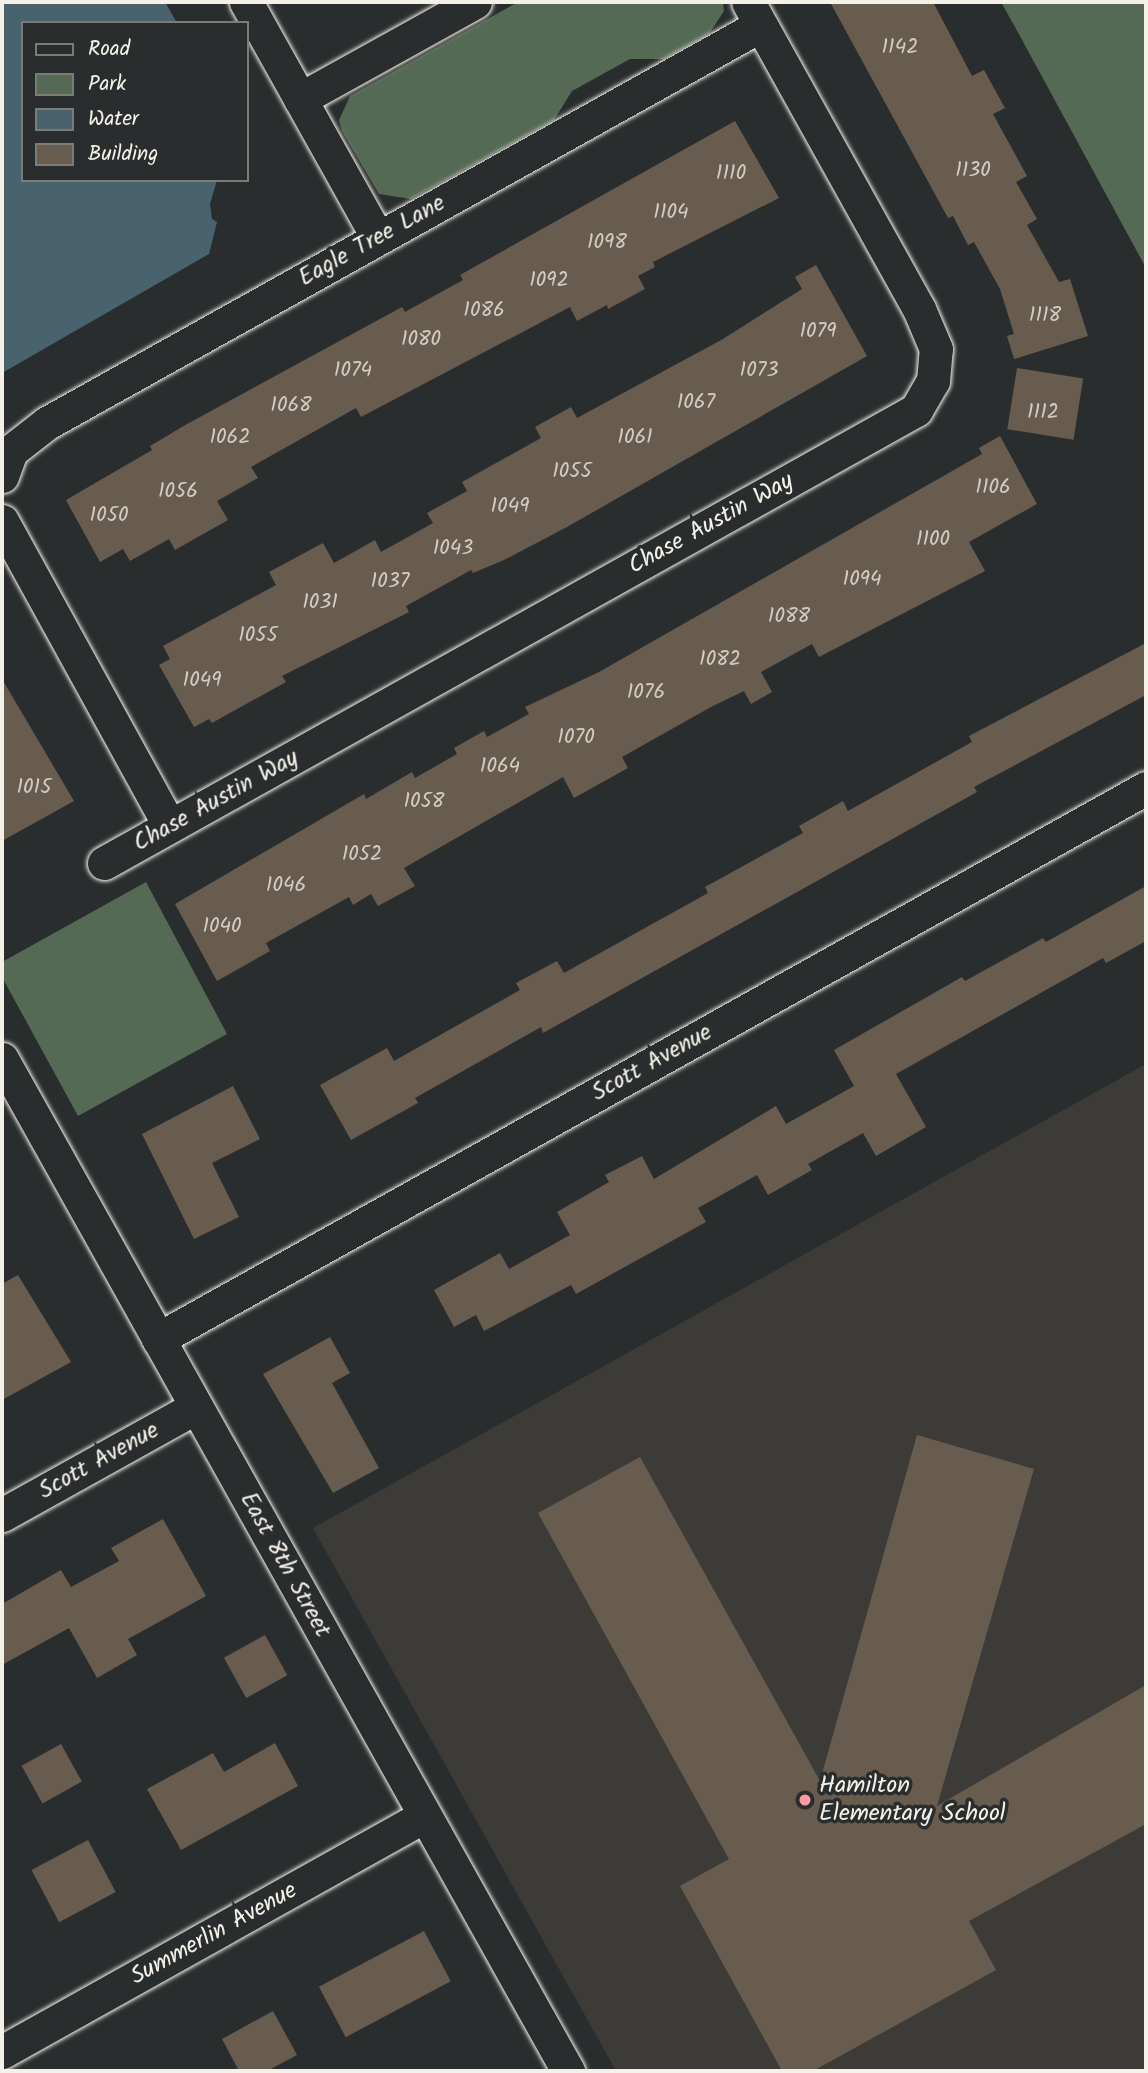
<!DOCTYPE html>
<html>
<head>
<meta charset="utf-8">
<style>
  body { margin:0 }
  #map { position:relative; width:1148px; height:2073px; overflow:hidden; background:#2a2d2e; font-family:Kalam,sans-serif }
  div>[style] { position:absolute }
  .built>* { inset:0; background:#3d3b38 }
  .green>* { inset:0; background:#556a54 }
  .water>* { inset:0; background:#49636e }
  .building>* { inset:0; background:#685c4f; transform-origin:0 0 }
  .roads { filter:drop-shadow(0 0 2px #f4f1e8) drop-shadow(0 0 2px #f4f1e8) }
  .street>* { height:33px; margin:-16.5px; padding:0 16.5px; transform-origin:16.5px; border-radius:16.5px; background:#2a2d2e }
  .dots>* { width:19px; height:19px; translate:-50% -50%; box-sizing:border-box; border:4px solid #2a2d2e; border-radius:50% }
  span { translate:-50% -50%; white-space:nowrap; text-align:center; line-height:1.15; -webkit-text-stroke:7px #2a2d2e; paint-order:stroke }
  .number-label { font-size:21px; color:#d1ccc2 }
  .number-label span { -webkit-text-stroke-width:0 }
  .street-label { font-size:24px; color:#f4f1e8 }
  .poi-label { font-size:24px; color:#f4f1e8 }
  .left { translate:0 -50%; text-align:left }
  .frame { position:absolute; inset:0; border:4px solid #f4f1e8; pointer-events:none }
  .legend { position:absolute; left:21px; top:21px; width:228px; height:161px; box-sizing:border-box; background:#2a2d2e; border:2px solid #7b7b78; margin:0; padding:9px 12px; list-style:none; font-size:21px; color:#f4f1e8 }
  .legend li { display:flex; align-items:center; gap:14px; height:35px }
  .legend b { width:35px; border:2px solid #7b7b78 }
</style>
</head>
<body>
<div id="map">
  <div class="built">
    <i style="clip-path:polygon(1146px 1064px,1146px 2071px,616px 2071px,313px 1528px)"></i>
  </div>
  <div class="green">
    <i style="clip-path:polygon(518px 2px,723px 2px,724px 11px,709px 34px,663px 59px,630px 59px,572px 91px,554px 120px,411px 199px,379px 194px,342px 131px,339px 120px,350px 96px)"></i>
    <i style="clip-path:polygon(1001px 2px,1146px 2px,1146px 268px,1015px 27px)"></i>
    <i style="clip-path:polygon(146px 882px,227px 1034px,78px 1116px,2px 977px,2px 962px)"></i>
  </div>
  <div class="water">
    <i style="clip-path:polygon(2px 2px,165px 2px,177px 23px,23px 23px,23px 180px,217px 180px,210px 204px,212px 219px,217px 222px,209px 254px,2px 373px)"></i>
  </div>
  <div class="building">
    <i style="clip-path:polygon(830px 2px,933px 2px,972px 76px,984px 70px,1005px 108px,993px 114px,1027px 176px,1016px 182px,1037px 219px,1027px 225px,1059px 282px,1070px 279px,1088px 336px,1014px 359px,1007px 336px,1014px 334px,1000px 289px,974px 242px,968px 245px,953px 216px,948px 218px)"></i>
    <i style="clip-path:polygon(735px 121px,779px 198px,653px 262px,655px 267px,638px 276px,645px 289px,608px 309px,607px 305px,577px 321px,570px 307px,361px 417px,356px 408px,251px 467px,258px 478px,217px 501px,228px 520px,175px 550px,169px 539px,130px 561px,123px 549px,100px 562px,66px 500px,152px 450px,150px 446px,187px 424px,402px 307px,405px 312px,463px 280px,460px 275px)"></i>
    <i style="clip-path:polygon(816px 265px,867px 356px,567px 527px,504px 560px,473px 573px,471px 570px,406px 606px,409px 612px,282px 676px,286px 682px,212px 723px,209px 719px,194px 727px,159px 665px,170px 659px,163px 646px,276px 585px,269px 572px,323px 543px,334px 563px,375px 540px,381px 552px,433px 523px,427px 513px,467px 491px,462px 482px,541px 438px,535px 427px,571px 407px,577px 418px,723px 339px,802px 289px,795px 277px)"></i>
    <i style="left:1017px;top:368px;width:67px;height:62px;rotate:9deg"></i>
    <i style="clip-path:polygon(1000px 436px,1037px 504px,969px 542px,985px 571px,819px 657px,812px 644px,761px 672px,772px 692px,751px 704px,744px 691px,711px 707px,622px 757px,628px 768px,574px 798px,563px 777px,404px 868px,415px 886px,378px 906px,371px 894px,353px 905px,349px 897px,266px 943px,270px 951px,217px 981px,175px 904px,364px 794px,366px 799px,412px 772px,415px 778px,457px 754px,454px 748px,484px 731px,487px 737px,529px 714px,525px 707px,599px 672px,982px 454px,979px 448px)"></i>
    <i style="clip-path:polygon(1146px 643px,1146px 695px,974px 787px,977px 792px,543px 1033px,541px 1027px,415px 1098px,418px 1103px,351px 1140px,320px 1085px,387px 1048px,394px 1061px,520px 990px,516px 983px,557px 961px,564px 973px,708px 893px,705px 887px,803px 833px,799px 826px,843px 801px,848px 811px,972px 742px,969px 736px)"></i>
    <i style="clip-path:polygon(2px 679px,74px 801px,2px 841px)"></i>
    <i style="clip-path:polygon(1146px 886px,1146px 941px,1106px 963px,1103px 958px,896px 1074px,926px 1127px,876px 1156px,863px 1133px,808px 1164px,812px 1170px,768px 1195px,757px 1175px,698px 1208px,706px 1222px,576px 1294px,571px 1285px,484px 1331px,476px 1315px,454px 1327px,434px 1290px,500px 1253px,509px 1269px,570px 1235px,557px 1212px,609px 1182px,605px 1175px,642px 1156px,654px 1179px,776px 1106px,786px 1124px,854px 1086px,834px 1050px,962px 977px,965px 981px,1043px 938px,1046px 942px)"></i>
    <i style="clip-path:polygon(233px 1086px,260px 1139px,212px 1163px,239px 1217px,194px 1239px,142px 1134px)"></i>
    <i style="clip-path:polygon(18px 1275px,71px 1362px,2px 1400px,2px 1284px)"></i>
    <i style="clip-path:polygon(330px 1337px,350px 1373px,332px 1383px,379px 1468px,333px 1493px,263px 1374px)"></i>
    <i style="clip-path:polygon(917px 1435px,1034px 1469px,937px 1806px,1146px 1685px,1146px 1824px,969px 1921px,996px 1970px,813px 2071px,782px 2071px,680px 1886px,729px 1859px,538px 1513px,640px 1457px,820px 1781px)"></i>
    <i style="clip-path:polygon(163px 1519px,206px 1596px,128px 1639px,137px 1655px,97px 1678px,69px 1628px,2px 1665px,2px 1604px,61px 1570px,71px 1587px,119px 1561px,111px 1548px)"></i>
    <i style="left:265px;top:1635px;width:46px;height:47px;rotate:61deg"></i>
    <i style="clip-path:polygon(275px 1743px,298px 1786px,181px 1850px,147px 1789px,213px 1753px,224px 1772px)"></i>
    <i style="left:61px;top:1744px;width:43px;height:45px;rotate:61deg"></i>
    <i style="left:88px;top:1840px;width:59px;height:64px;rotate:62deg"></i>
    <i style="left:424px;top:1931px;width:57px;height:119px;rotate:62deg"></i>
    <i style="clip-path:polygon(273px 2011px,297px 2055px,267px 2071px,239px 2071px,222px 2039px)"></i>
  </div>
  <div class="roads">
    <div class="street">
      <i style="left:246px;top:2px;width:270px;rotate:60.8deg"></i>
      <i style="left:300px;top:99px;width:200px;rotate:-29deg"></i>
      <i style="left:2px;top:476px;width:27px;rotate:-70deg"></i>
      <i style="left:11px;top:451px;width:46px;rotate:-37.9deg"></i>
      <i style="left:47px;top:423px;width:817px;rotate:-29.14deg"></i>
      <i style="left:2px;top:521px;width:348px;rotate:61.2deg"></i>
      <i style="left:104px;top:863px;width:930px;rotate:-29.16deg"></i>
      <i style="left:916px;top:410px;width:34px;rotate:-60deg"></i>
      <i style="left:933px;top:381px;width:32px;rotate:-85deg"></i>
      <i style="left:936px;top:349px;width:43px;rotate:-113deg"></i>
      <i style="left:919px;top:309px;width:351px;rotate:-119.1deg"></i>
      <i style="left:2px;top:1059px;width:1160px;rotate:60.78deg"></i>
      <i style="left:158px;top:1339px;width:1131px;rotate:-29.15deg"></i>
      <i style="left:2px;top:1515px;width:222px;rotate:-29.1deg"></i>
      <i style="left:2px;top:2052px;width:484px;rotate:-29.2deg"></i>
    </div>
  </div>
  <div class="dots">
    <i style="left:805px;top:1800px;background:#ff9aa2"></i>
  </div>
  <div class="number-label">
    <span style="left:900px;top:48px">1142</span>
    <span style="left:973px;top:171px">1130</span>
    <span style="left:731px;top:174px">1110</span>
    <span style="left:671px;top:213px">1104</span>
    <span style="left:607px;top:243px">1098</span>
    <span style="left:549px;top:281px">1092</span>
    <span style="left:484px;top:311px">1086</span>
    <span style="left:1045px;top:316px">1118</span>
    <span style="left:818px;top:332px">1079</span>
    <span style="left:421px;top:340px">1080</span>
    <span style="left:353px;top:371px">1074</span>
    <span style="left:759px;top:371px">1073</span>
    <span style="left:696px;top:403px">1067</span>
    <span style="left:291px;top:406px">1068</span>
    <span style="left:1043px;top:413px">1112</span>
    <span style="left:230px;top:438px">1062</span>
    <span style="left:635px;top:438px">1061</span>
    <span style="left:572px;top:472px">1055</span>
    <span style="left:993px;top:488px">1106</span>
    <span style="left:178px;top:492px">1056</span>
    <span style="left:510px;top:507px">1049</span>
    <span style="left:109px;top:516px">1050</span>
    <span style="left:933px;top:540px">1100</span>
    <span style="left:453px;top:549px">1043</span>
    <span style="left:862px;top:580px">1094</span>
    <span style="left:390px;top:582px">1037</span>
    <span style="left:320px;top:603px">1031</span>
    <span style="left:789px;top:617px">1088</span>
    <span style="left:258px;top:636px">1055</span>
    <span style="left:720px;top:660px">1082</span>
    <span style="left:202px;top:681px">1049</span>
    <span style="left:646px;top:693px">1076</span>
    <span style="left:576px;top:738px">1070</span>
    <span style="left:500px;top:767px">1064</span>
    <span style="left:34px;top:788px">1015</span>
    <span style="left:424px;top:802px">1058</span>
    <span style="left:362px;top:855px">1052</span>
    <span style="left:286px;top:886px">1046</span>
    <span style="left:222px;top:927px">1040</span>
  </div>
  <div class="street-label">
    <span style="left:372px;top:241px;rotate:-29deg">Eagle Tree Lane</span>
    <span style="left:711px;top:524px;rotate:-29deg">Chase Austin Way</span>
    <span style="left:216px;top:801px;rotate:-29deg">Chase Austin Way</span>
    <span style="left:652px;top:1063px;rotate:-29deg">Scott Avenue</span>
    <span style="left:99px;top:1461px;rotate:-29deg">Scott Avenue</span>
    <span style="left:285px;top:1565px;rotate:61deg">East 8th Street</span>
    <span style="left:214px;top:1934px;rotate:-29deg">Summerlin Avenue</span>
  </div>
  <div class="poi-label">
    <span class="left" style="left:819px;top:1800px">Hamilton<br>Elementary School</span>
  </div>
  <div class="frame"></div>
  <ul class="legend">
  <li><b style="height:9px;background:#2a2d2e"></b>Road</li>
  <li><b style="height:19px;background:#556a54"></b>Park</li>
  <li><b style="height:19px;background:#49636e"></b>Water</li>
  <li><b style="height:19px;background:#685c4f"></b>Building</li>
  </ul>
</div>
</body>
</html>
